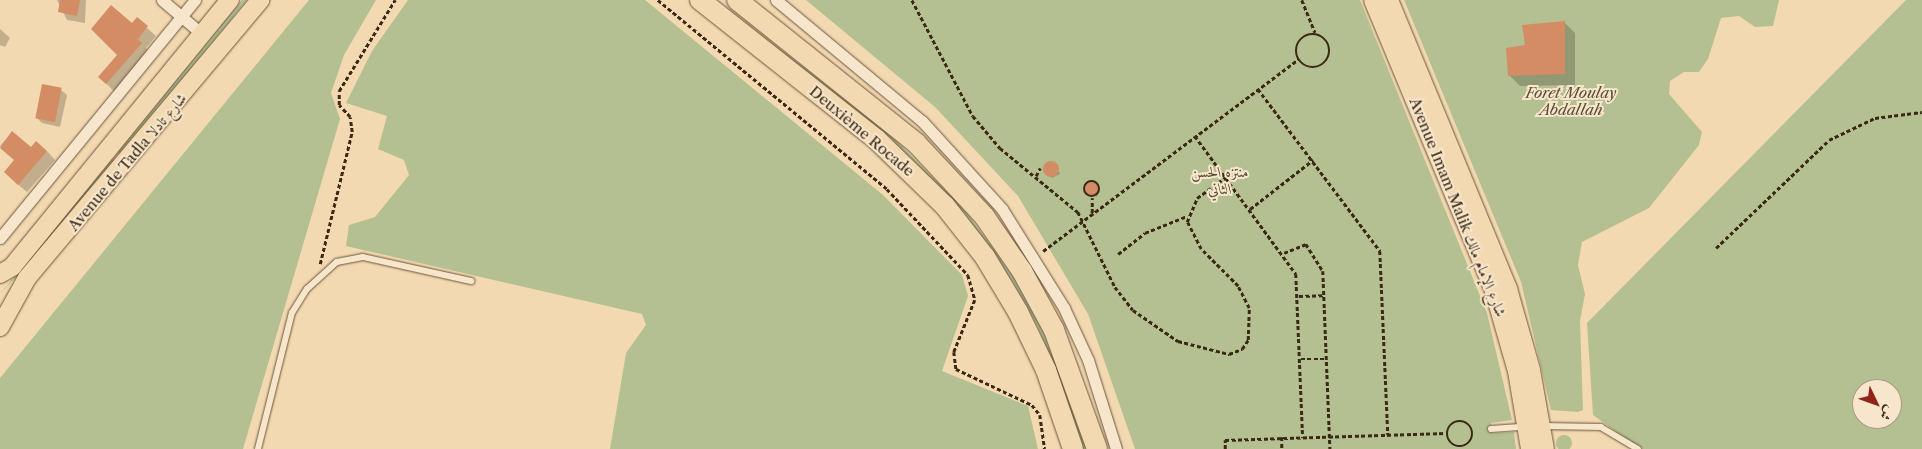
<!DOCTYPE html>
<html>
<head>
<meta charset="utf-8">
<style>
  body { margin:0 }
  #map { position:relative; width:1922px; height:449px; overflow:hidden; background:#f3d9b1; font-family:"Libre Caslon Text",Amiri,serif }
  div>[style] { position:absolute }
  .green>* { inset:0; background:#b4c091 }
  .round { border-radius:50% }
  .shadow>* { inset:0; background:#0003 }
  .building>* { inset:0; background:#d38c63; transform-origin:0 0 }
  .path>* { height:2.5px; margin-top:-1.25px; transform-origin:0; background:repeating-linear-gradient(90deg,#3c2915 0 4px,transparent 0 6.5px) }
  .path>.ring { margin:-1.25px; padding:0; box-sizing:content-box; background:none; border:2.5px solid #3c2915; border-radius:50% }
  .roads { filter:drop-shadow(0 0 1px #6a553c) drop-shadow(0 0 1px #6a553c) }
  .lane>* { height:5.5px; margin:-2.75px; padding:0 2.75px; transform-origin:2.75px; border-radius:2.75px; background:#f7e6cc }
  .street>* { height:11px; margin:-5.5px; padding:0 5.5px; transform-origin:5.5px; border-radius:5.5px; background:#f7e6cc }
  .primary>* { height:18px; margin:-9px; padding:0 9px; transform-origin:9px; border-radius:9px; background:#f3d9b1 }
  .highway>* { height:20px; margin:-10px; padding:0 10px; transform-origin:10px; border-radius:10px; background:#f3d9b1 }
  span { translate:-50% -50%; white-space:nowrap; text-align:center; line-height:1.15; -webkit-text-stroke:4px #f7e6cc; paint-order:stroke }
  .park-label { font-size:15px; color:#5a4f34; font-style:italic }
  .street-label { font-size:15px; color:#3c2915 }
  .north { position:absolute; left:1852px; top:379px; width:50px; height:50px; box-sizing:border-box; background:#f7e6cc; border:1px solid #ac9a83; border-radius:50%; rotate:132deg; font-size:14px; font-weight:700; line-height:20px; text-align:center; color:#3c2915 }
  .north::after { content:''; display:block; margin:auto; width:18px; height:22px; background:#8f2418; clip-path:polygon(50% 0,100% 100%,50% 72%,0 100%) }
</style>
</head>
<body>
<div id="map">
  <div class="green">
    <i style="clip-path:polygon(242px 0,247px 0,121px 155px,117px 152px)"></i>
    <i style="clip-path:polygon(309px 0,376px 0,344px 55px,331px 93px,340px 119px,243px 449px,0 449px,0 378px)"></i>
    <i style="clip-path:polygon(408px 0,645px 0,883px 195px,962px 275px,968px 296px,942px 371px,1028px 406px,1038px 449px,610px 449px,626px 353px,646px 325px,642px 314px,346px 246px,349px 225px,375px 217px,409px 175px,404px 160px,378px 149px,387px 116px,346px 103px,372px 51px)"></i>
    <i style="clip-path:polygon(716px 0,891px 135px,967px 213px,1015px 279px,1042px 327px,1087px 449px,1083px 449px,1038px 328px,1012px 281px,965px 214px,889px 137px)"></i>
    <i style="clip-path:polygon(806px 0,1360px 0,1487px 313px,1512px 420px,1491px 423px,1492px 433px,1514px 432px,1516px 449px,1135px 449px,1088px 314px,1018px 196px,935px 107px)"></i>
    <i style="clip-path:polygon(1404px 0,1779px 0,1773px 26px,1755px 27px,1739px 16px,1721px 18px,1708px 59px,1699px 72px,1684px 72px,1670px 81px,1669px 94px,1702px 132px,1699px 145px,1649px 208px,1582px 242px,1578px 265px,1585px 294px,1580px 321px,1583px 410px,1578px 412px,1551px 410px,1521px 282px)"></i>
    <i style="clip-path:polygon(evenodd,1906px 0,1922px 0,1922px 449px,1640px 449px,1593px 415px,1587px 323px,1906px 0,1862px 389px,1892px 389px,1892px 419px,1862px 419px,1862px 389px)"></i>
    <i style="clip-path:polygon(112px 158px,115px 162px,59px 231px,0 294px)"></i>
    <i class="round" style="left:1556px;top:435px;width:16px;height:16px"></i>
  </div>
  <div class="shadow">
    <i style="clip-path:polygon(57px 0,86px 0,85px 23px,67px 20px)"></i>
    <i style="clip-path:polygon(137px 19px,156px 36px,146px 48px,150px 52px,115px 92px,99px 77px,119px 55px)"></i>
    <i style="clip-path:polygon(1564px 22px,1575px 33px,1575px 85px,1520px 86px,1509px 75px,1526px 46px)"></i>
    <i style="clip-path:polygon(0 29px,10px 38px,5px 47px,0 45px)"></i>
    <i style="clip-path:polygon(61px 90px,67px 95px,60px 127px,42px 123px,37px 118px)"></i>
    <i style="clip-path:polygon(12px 132px,31px 149px,47px 151px,55px 160px,27px 192px,14px 181px,16px 161px,0 146px)"></i>
    <i style="clip-path:polygon(1053px 163px,1060px 174px,1052px 178px,1045px 169px)"></i>
    <i style="clip-path:polygon(1091px 184px,1100px 191px,1097px 197px,1087px 191px)"></i>
  </div>
  <div class="building">
    <i style="clip-path:polygon(60px 0,80px 0,77px 16px,58px 12px)"></i>
    <i style="clip-path:polygon(111px 5px,132px 23px,137px 17px,148px 26px,138px 39px,142px 43px,106px 84px,98px 77px,117px 55px,91px 29px)"></i>
    <i style="clip-path:polygon(1565px 21px,1565px 74px,1508px 76px,1506px 48px,1525px 45px,1522px 25px)"></i>
    <i style="left:42px;top:84px;width:20px;height:35px;rotate:11deg"></i>
    <i style="clip-path:polygon(12px 131px,31px 147px,36px 141px,47px 151px,18px 185px,4px 172px,14px 160px,0 148px)"></i>
    <i class="round" style="left:1043px;top:161px;width:16px;height:16px"></i>
    <i class="round" style="left:1085px;top:182px;width:14px;height:14px"></i>
  </div>
  <div class="path">
    <i style="left:658px;top:0;width:297px;rotate:39.5deg"></i>
    <i style="left:887px;top:189px;width:118px;rotate:46.7deg"></i>
    <i style="left:968px;top:275px;width:26px;rotate:74deg"></i>
    <i style="left:975px;top:300px;width:56px;rotate:112deg"></i>
    <i style="left:954px;top:352px;width:17px;rotate:83deg"></i>
    <i style="left:956px;top:369px;width:84px;rotate:25.3deg"></i>
    <i style="left:1032px;top:405px;width:13px;rotate:51deg"></i>
    <i style="left:1040px;top:415px;width:34px;rotate:82deg"></i>
    <i style="left:912px;top:0;width:131px;rotate:62.3deg"></i>
    <i style="left:973px;top:116px;width:42px;rotate:49.8deg"></i>
    <i style="left:1000px;top:148px;width:101px;rotate:39.4deg"></i>
    <i style="left:1078px;top:212px;width:84px;rotate:63.7deg"></i>
    <i style="left:1115px;top:287px;width:29px;rotate:52deg"></i>
    <i style="left:1133px;top:310px;width:55px;rotate:34.6deg"></i>
    <i style="left:1178px;top:341px;width:53px;rotate:14.3deg"></i>
    <i style="left:1229px;top:354px;width:14px;rotate:-21deg"></i>
    <i style="left:1242px;top:349px;width:11px;rotate:-56deg"></i>
    <i style="left:1248px;top:340px;width:32px;rotate:-88deg"></i>
    <i style="left:1249px;top:308px;width:25px;rotate:-117deg"></i>
    <i style="left:1238px;top:286px;width:52px;rotate:-135deg"></i>
    <i style="left:1201px;top:249px;width:30px;rotate:-117deg"></i>
    <i style="left:1187px;top:222px;width:26px;rotate:-67deg"></i>
    <i style="left:1197px;top:198px;width:36px;rotate:-36deg"></i>
    <i style="left:1302px;top:0;width:35px;rotate:68deg"></i>
    <i class="ring" style="left:1296px;top:34px;width:31.5px;height:31.5px"></i>
    <i style="left:1258px;top:89px;width:203px;rotate:53deg"></i>
    <i style="left:1380px;top:251px;width:184px;rotate:87.5deg"></i>
    <i style="left:1195px;top:136px;width:171px;rotate:53.8deg"></i>
    <i style="left:1296px;top:274px;width:164px;rotate:87.6deg"></i>
    <i style="left:1036px;top:176px;width:9px;rotate:-63deg"></i>
    <i class="ring" style="left:1084px;top:181px;width:13.5px;height:13.5px"></i>
    <i style="left:1250px;top:209px;width:80px;rotate:-37.9deg"></i>
    <i style="left:1092px;top:213px;width:15px;rotate:-90deg"></i>
    <i style="left:1716px;top:248px;width:156px;rotate:-43.7deg"></i>
    <i style="left:1829px;top:140px;width:51px;rotate:-25.6deg"></i>
    <i style="left:1875px;top:118px;width:47px;rotate:-7.3deg"></i>
    <i style="left:1043px;top:251px;width:320px;rotate:-36.9deg"></i>
    <i style="left:1284px;top:253px;width:24px;rotate:-22deg"></i>
    <i style="left:1306px;top:244px;width:32px;rotate:58deg"></i>
    <i style="left:1323px;top:271px;width:178px;rotate:87.7deg"></i>
    <i style="left:1118px;top:254px;width:34px;rotate:-38deg"></i>
    <i style="left:1145px;top:233px;width:45px;rotate:-22deg"></i>
    <i style="left:320px;top:264px;width:136px;rotate:-76.4deg"></i>
    <i style="left:352px;top:132px;width:15px;rotate:-98deg"></i>
    <i style="left:350px;top:117px;width:16px;rotate:-133deg"></i>
    <i style="left:339px;top:105px;width:14px;rotate:-90deg"></i>
    <i style="left:339px;top:91px;width:107px;rotate:-58.4deg"></i>
    <i style="left:1299px;top:296px;width:25px;rotate:-2deg"></i>
    <i style="left:1301px;top:359px;width:26px"></i>
    <i class="ring" style="left:1447px;top:421px;width:23.5px;height:23.5px"></i>
    <i style="left:1282px;top:437px;width:12px;rotate:90deg"></i>
    <i style="left:1225px;top:449px;width:9px;rotate:-90deg"></i>
    <i style="left:1225px;top:440px;width:221px;rotate:-1.8deg"></i>
  </div>
  <div class="roads">
    <div class="lane">
      <i style="left:1543px;top:426px;width:58px;rotate:1deg"></i>
      <i style="left:1601px;top:427px;width:43px;rotate:30.7deg"></i>
      <i style="left:1491px;top:429px;width:32px;rotate:-4deg"></i>
      <i style="left:258px;top:449px;width:140px;rotate:-76deg"></i>
      <i style="left:292px;top:313px;width:28px;rotate:-58deg"></i>
      <i style="left:307px;top:289px;width:40px;rotate:-42deg"></i>
      <i style="left:337px;top:262px;width:26px;rotate:-11deg"></i>
      <i style="left:363px;top:257px;width:111px;rotate:12.5deg"></i>
    </div>
    <div class="street">
      <i style="left:162px;top:0;width:52px;rotate:40.4deg"></i>
      <i style="left:776px;top:0;width:190px;rotate:39.7deg"></i>
      <i style="left:922px;top:121px;width:119px;rotate:47.7deg"></i>
      <i style="left:1002px;top:209px;width:117px;rotate:57.9deg"></i>
      <i style="left:1064px;top:308px;width:57px;rotate:65.2deg"></i>
      <i style="left:1088px;top:360px;width:93px;rotate:72.5deg"></i>
      <i style="left:0;top:238px;width:308px;rotate:-50.7deg"></i>
    </div>
    <div class="primary">
      <i style="left:1373px;top:0;width:315px;rotate:67.4deg"></i>
      <i style="left:1494px;top:291px;width:83px;rotate:74deg"></i>
      <i style="left:1517px;top:371px;width:79px;rotate:80.5deg"></i>
      <i style="left:1389px;top:0;width:313px;rotate:67.6deg"></i>
      <i style="left:1508px;top:289px;width:84px;rotate:74.1deg"></i>
      <i style="left:1531px;top:370px;width:80px;rotate:80deg"></i>
      <i style="left:0;top:274px;width:14px;rotate:-30deg"></i>
      <i style="left:12px;top:267px;width:345px;rotate:-50.8deg"></i>
      <i style="left:0;top:327px;width:56px;rotate:-61.1deg"></i>
      <i style="left:27px;top:278px;width:363px;rotate:-50deg"></i>
    </div>
    <div class="highway">
      <i style="left:700px;top:0;width:224px;rotate:38.3deg"></i>
      <i style="left:876px;top:139px;width:96px;rotate:44.2deg"></i>
      <i style="left:945px;top:206px;width:65px;rotate:51.9deg"></i>
      <i style="left:985px;top:257px;width:64px;rotate:59deg"></i>
      <i style="left:1018px;top:312px;width:64px;rotate:64.2deg"></i>
      <i style="left:1046px;top:370px;width:83px;rotate:71.1deg"></i>
      <i style="left:737px;top:0;width:229px;rotate:38.6deg"></i>
      <i style="left:916px;top:143px;width:100px;rotate:47deg"></i>
      <i style="left:984px;top:216px;width:67px;rotate:55.4deg"></i>
      <i style="left:1022px;top:271px;width:67px;rotate:61.5deg"></i>
      <i style="left:1054px;top:330px;width:127px;rotate:70.1deg"></i>
    </div>
  </div>
  <div class="park-label">
    <span style="left:1571px;top:101px">Foret Moulay<br>Abdallah</span>
    <span style="left:1220px;top:180px">منتزه الحسن<br>الثاني</span>
  </div>
  <div class="street-label">
    <span style="left:862px;top:131px;rotate:40deg">Deuxième Rocade</span>
    <span style="left:127px;top:162px;rotate:-50deg">Avenue de Tadla شارع تادلا</span>
    <span style="left:1458px;top:207px;rotate:68deg">Avenue Imam Malik شارع الإمام مالك</span>
  </div>
  <div class="north">ش</div>
</div>
</body>
</html>
